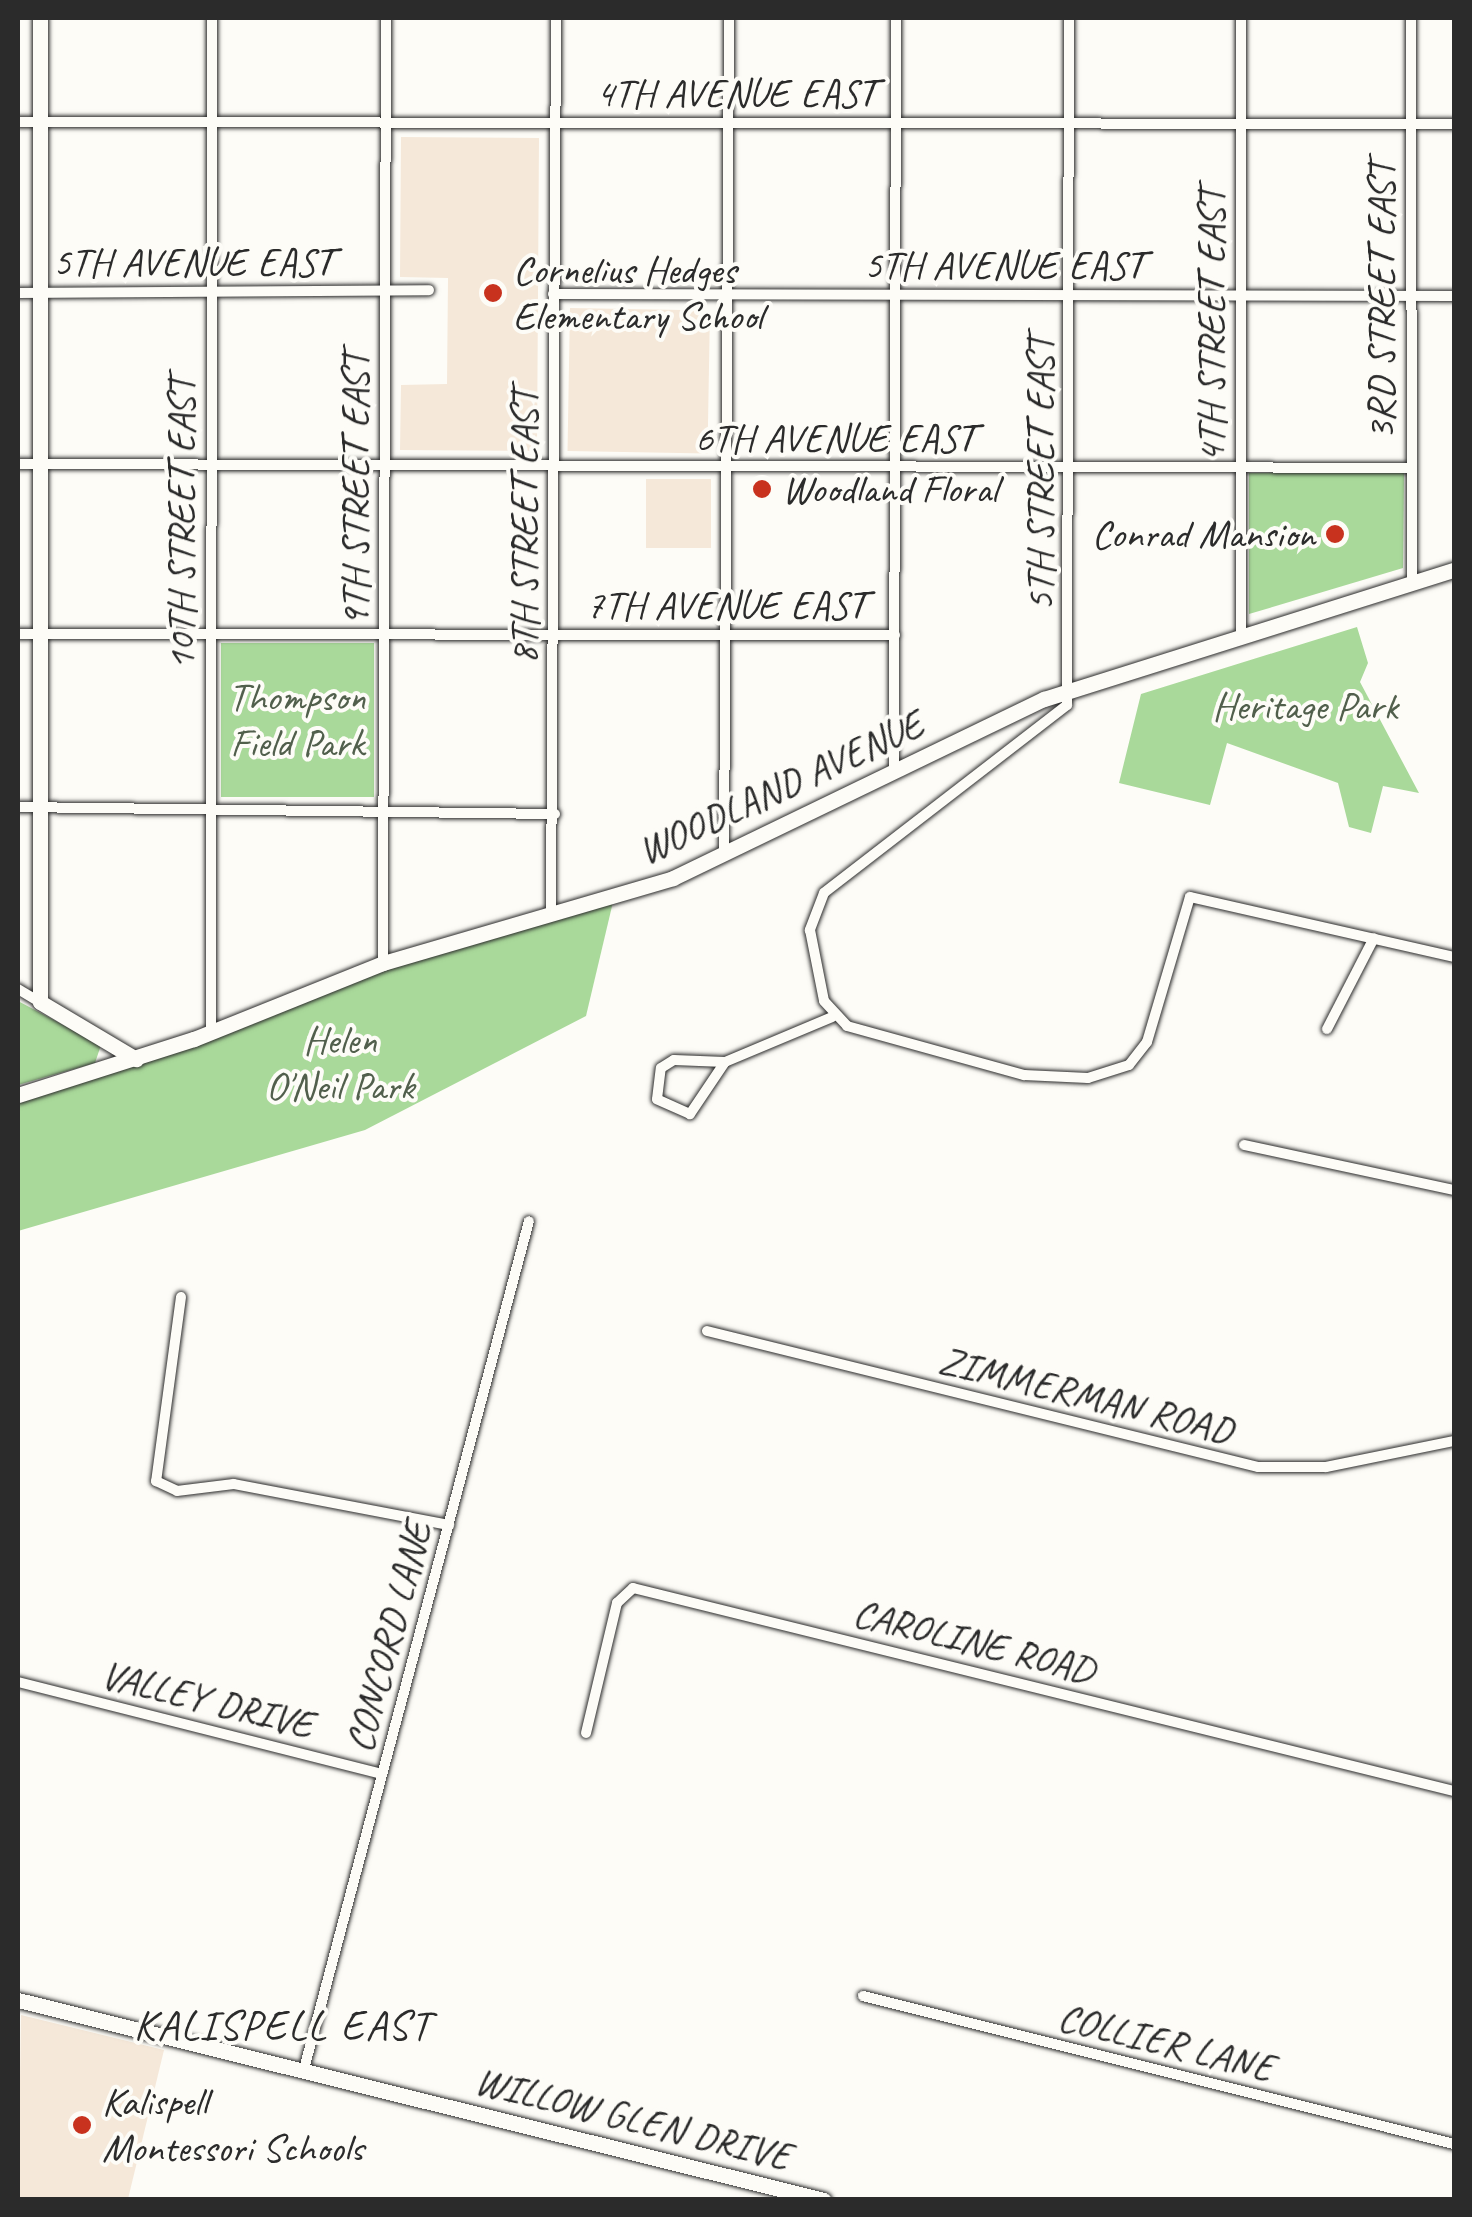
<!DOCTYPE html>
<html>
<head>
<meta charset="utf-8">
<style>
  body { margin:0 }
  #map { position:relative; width:1472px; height:2217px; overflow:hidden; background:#fdfcf7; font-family:Caveat,sans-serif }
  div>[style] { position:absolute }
  .built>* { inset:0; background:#f5e8d9; transform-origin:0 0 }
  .green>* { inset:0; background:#a9d99a; transform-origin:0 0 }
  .roads { filter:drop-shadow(0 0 2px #2b2b2b) drop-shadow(0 0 2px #2b2b2b) }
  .street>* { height:10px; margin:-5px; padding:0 5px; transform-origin:5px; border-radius:5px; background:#fdfcf7 }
  .secondary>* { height:15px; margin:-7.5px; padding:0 7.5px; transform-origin:7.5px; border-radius:7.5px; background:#fdfcf7 }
  .dots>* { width:28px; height:28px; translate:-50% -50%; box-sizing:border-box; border:5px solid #fdfcf7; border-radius:50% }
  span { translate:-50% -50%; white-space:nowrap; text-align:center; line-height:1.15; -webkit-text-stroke:8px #fdfcf7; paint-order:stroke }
  .street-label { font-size:40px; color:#2b2b2b }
  .poi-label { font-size:40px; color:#2b2b2b }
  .left { translate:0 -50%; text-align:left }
  .right { translate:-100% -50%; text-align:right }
  .park-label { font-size:40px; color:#515f4c }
  .neighbourhood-label { font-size:42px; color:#2b2b2b; letter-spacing:2.5px }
  .frame { position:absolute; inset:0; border:20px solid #2b2b2b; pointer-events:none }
</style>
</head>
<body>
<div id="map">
  <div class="built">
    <i style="clip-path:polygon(401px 137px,539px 138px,537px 451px,400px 450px,401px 385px,447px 384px,448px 278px,400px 277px)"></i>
    <i style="left:570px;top:308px;width:140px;height:143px;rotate:1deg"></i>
    <i style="left:646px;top:479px;width:65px;height:69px"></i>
    <i style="clip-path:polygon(21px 2015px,164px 2050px,128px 2199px,18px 2199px)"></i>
  </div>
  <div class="green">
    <i style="clip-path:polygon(1404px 472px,1403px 568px,1249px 614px,1249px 473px)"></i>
    <i style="clip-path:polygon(1357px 627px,1368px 663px,1360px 682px,1419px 793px,1383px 786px,1371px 833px,1349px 827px,1338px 783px,1227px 743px,1210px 805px,1119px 783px,1141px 694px)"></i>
    <i style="left:221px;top:643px;width:153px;height:154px"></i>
    <i style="clip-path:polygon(613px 902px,586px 1016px,365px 1130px,18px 1231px,18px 1103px,381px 972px)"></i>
    <i style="clip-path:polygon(18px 1001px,101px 1045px,95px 1063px,18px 1085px)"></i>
  </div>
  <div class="roads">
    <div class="street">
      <i style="left:1069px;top:18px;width:687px;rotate:90.17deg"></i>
      <i style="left:1067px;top:705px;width:307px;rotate:142.3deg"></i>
      <i style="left:824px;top:893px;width:40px;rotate:111deg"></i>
      <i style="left:810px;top:930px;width:72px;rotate:78.8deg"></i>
      <i style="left:824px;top:1001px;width:34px;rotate:47deg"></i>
      <i style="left:847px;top:1026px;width:184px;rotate:15.5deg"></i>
      <i style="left:1024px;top:1075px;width:64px;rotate:2.7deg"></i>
      <i style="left:1088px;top:1078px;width:43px;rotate:-17.6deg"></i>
      <i style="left:1129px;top:1065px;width:29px;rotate:-52deg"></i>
      <i style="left:1147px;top:1042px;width:151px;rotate:-73.5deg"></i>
      <i style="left:1190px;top:897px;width:271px;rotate:12.8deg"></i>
      <i style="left:1411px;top:18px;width:565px;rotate:89.9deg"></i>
      <i style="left:18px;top:122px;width:1436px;rotate:0.08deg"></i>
      <i style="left:18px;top:293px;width:411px;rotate:-0.4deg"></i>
      <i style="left:553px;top:294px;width:901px;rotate:0.13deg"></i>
      <i style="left:18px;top:464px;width:1394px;rotate:0.16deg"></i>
      <i style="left:18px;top:634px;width:877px;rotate:0.07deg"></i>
      <i style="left:1241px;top:636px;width:618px;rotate:-90deg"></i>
      <i style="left:894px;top:770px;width:752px;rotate:-89.85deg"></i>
      <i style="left:18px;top:807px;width:537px;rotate:0.75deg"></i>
      <i style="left:724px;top:856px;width:838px;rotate:-89.66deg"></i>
      <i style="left:551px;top:916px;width:898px;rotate:-89.68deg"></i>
      <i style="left:383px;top:963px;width:945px;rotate:-89.82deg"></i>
      <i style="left:18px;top:989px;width:26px;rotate:31deg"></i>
      <i style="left:1327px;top:1029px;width:102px;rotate:-62.7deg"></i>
      <i style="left:211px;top:1031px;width:1013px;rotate:-89.94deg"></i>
      <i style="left:725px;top:1062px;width:63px;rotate:123.9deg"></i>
      <i style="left:690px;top:1114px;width:36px;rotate:-156deg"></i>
      <i style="left:657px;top:1099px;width:31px;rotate:-83deg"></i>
      <i style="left:661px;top:1068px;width:15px;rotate:-32deg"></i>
      <i style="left:674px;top:1060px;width:51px;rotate:2.2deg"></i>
      <i style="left:725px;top:1062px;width:116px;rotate:-22.8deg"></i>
      <i style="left:1244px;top:1145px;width:215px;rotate:12.1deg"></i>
      <i style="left:181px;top:1297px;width:186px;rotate:97.7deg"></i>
      <i style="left:156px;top:1481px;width:23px;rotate:25deg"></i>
      <i style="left:177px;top:1491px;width:57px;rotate:-7deg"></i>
      <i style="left:234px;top:1484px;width:219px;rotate:10.8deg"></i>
      <i style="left:707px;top:1331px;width:568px;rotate:13.86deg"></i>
      <i style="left:1258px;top:1467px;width:68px"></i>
      <i style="left:1326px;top:1467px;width:131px;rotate:-11.5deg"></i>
      <i style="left:18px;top:1682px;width:375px;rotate:14.2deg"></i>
      <i style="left:586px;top:1733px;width:134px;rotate:-76.6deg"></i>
      <i style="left:617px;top:1603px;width:22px;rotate:-43deg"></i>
      <i style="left:633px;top:1588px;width:846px;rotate:13.89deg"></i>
      <i style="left:863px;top:1996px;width:609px;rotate:14.06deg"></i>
      <i style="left:304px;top:2069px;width:877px;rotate:-75.14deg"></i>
    </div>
    <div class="secondary">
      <i style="left:40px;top:18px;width:984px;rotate:90deg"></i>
      <i style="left:40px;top:1002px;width:112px;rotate:30.7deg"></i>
      <i style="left:18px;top:1095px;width:185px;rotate:-17.7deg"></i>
      <i style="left:194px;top:1039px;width:204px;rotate:-21.9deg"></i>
      <i style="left:383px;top:963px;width:302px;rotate:-16.3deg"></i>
      <i style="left:673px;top:878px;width:412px;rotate:-25.8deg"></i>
      <i style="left:1044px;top:699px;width:430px;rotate:-17.5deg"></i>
      <i style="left:18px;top:2000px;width:830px;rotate:13.94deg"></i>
    </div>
  </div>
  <div class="dots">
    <i style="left:493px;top:293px;background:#c8321e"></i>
    <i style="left:762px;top:489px;background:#c8321e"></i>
    <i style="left:1335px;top:534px;background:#c8321e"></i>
    <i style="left:82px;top:2125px;background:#c8321e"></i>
  </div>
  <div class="street-label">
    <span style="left:736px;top:93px">4TH AVENUE EAST</span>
    <span style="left:193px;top:262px">5TH AVENUE EAST</span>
    <span style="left:1004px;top:265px">5TH AVENUE EAST</span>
    <span style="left:1381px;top:301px;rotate:-90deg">3RD STREET EAST</span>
    <span style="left:1211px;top:326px;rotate:-90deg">4TH STREET EAST</span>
    <span style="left:835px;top:438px">6TH AVENUE EAST</span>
    <span style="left:1040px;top:474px;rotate:-90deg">5TH STREET EAST</span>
    <span style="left:355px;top:490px;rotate:-90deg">9TH STREET EAST</span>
    <span style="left:181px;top:524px;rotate:-90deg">10TH STREET EAST</span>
    <span style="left:524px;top:527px;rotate:-90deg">8TH STREET EAST</span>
    <span style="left:726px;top:605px">7TH AVENUE EAST</span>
    <span style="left:780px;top:787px;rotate:-25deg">WOODLAND AVENUE</span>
    <span style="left:1086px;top:1395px;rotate:14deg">ZIMMERMAN ROAD</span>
    <span style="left:388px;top:1637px;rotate:-75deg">CONCORD LANE</span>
    <span style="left:974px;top:1641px;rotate:14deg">CAROLINE ROAD</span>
    <span style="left:207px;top:1699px;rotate:14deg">VALLEY DRIVE</span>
    <span style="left:1166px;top:2042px;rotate:14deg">COLLIER LANE</span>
    <span style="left:633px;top:2118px;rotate:14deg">WILLOW GLEN DRIVE</span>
  </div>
  <div class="poi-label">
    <span class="left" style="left:513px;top:293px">Cornelius Hedges<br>Elementary School</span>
    <span class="left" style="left:782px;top:489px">Woodland Floral</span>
    <span class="right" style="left:1315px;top:534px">Conrad Mansion</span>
    <span class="left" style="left:102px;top:2125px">Kalispell<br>Montessori Schools</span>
  </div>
  <div class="park-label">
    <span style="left:297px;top:720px">Thompson<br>Field Park</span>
    <span style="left:1305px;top:706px">Heritage Park</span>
    <span style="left:340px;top:1063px">Helen<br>O'Neil Park</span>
  </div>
  <div class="neighbourhood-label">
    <span style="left:283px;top:2026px">KALISPELL EAST</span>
  </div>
  <div class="frame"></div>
</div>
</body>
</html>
